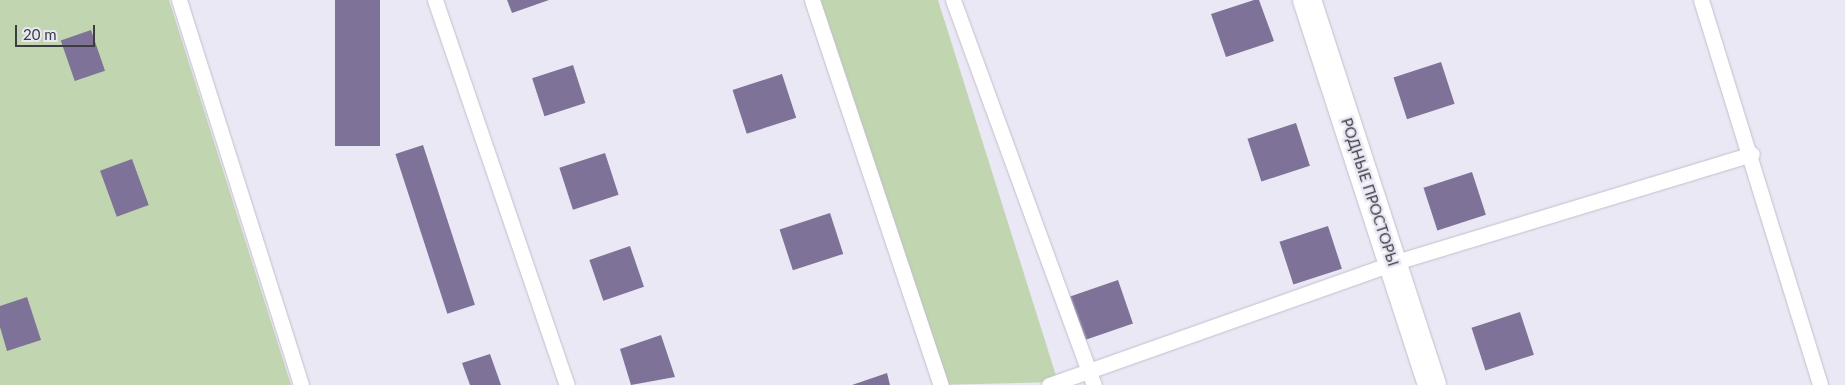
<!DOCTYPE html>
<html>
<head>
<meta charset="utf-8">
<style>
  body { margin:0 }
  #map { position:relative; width:1845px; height:385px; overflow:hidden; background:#ebe8f5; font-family:Lato,sans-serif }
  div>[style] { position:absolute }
  .green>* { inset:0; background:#c0d5b0 }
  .building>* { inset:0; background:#7e7298; transform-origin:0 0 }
  .roads { filter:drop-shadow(0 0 1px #c2bfcb) drop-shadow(0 0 1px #c2bfcb) }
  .service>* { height:15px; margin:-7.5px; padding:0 7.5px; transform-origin:7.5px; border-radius:7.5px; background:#fff }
  .minor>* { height:28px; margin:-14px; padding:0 14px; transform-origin:14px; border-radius:14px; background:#fff }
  span { translate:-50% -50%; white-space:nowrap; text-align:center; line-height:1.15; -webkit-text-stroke:5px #ebe8f5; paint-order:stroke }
  .street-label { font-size:15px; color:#3d3c41 }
  .scale { position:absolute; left:15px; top:25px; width:80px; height:22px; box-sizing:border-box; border:2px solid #3d3c41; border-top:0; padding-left:6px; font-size:15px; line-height:18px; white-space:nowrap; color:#3d3c41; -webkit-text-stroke:4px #ebe8f5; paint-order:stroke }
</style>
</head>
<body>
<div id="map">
  <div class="green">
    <i style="clip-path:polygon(0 0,169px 0,291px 385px,0 385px)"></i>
    <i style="clip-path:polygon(817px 0,938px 0,1058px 382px,937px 385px)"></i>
  </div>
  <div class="building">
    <i style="left:335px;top:0;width:45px;height:146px"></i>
    <i style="clip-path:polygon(507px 0,549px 0,512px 13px)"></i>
    <i style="clip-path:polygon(1254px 0,1259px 0,1274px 41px,1226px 57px,1211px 14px)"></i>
    <i style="left:91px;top:30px;width:43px;height:32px;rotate:71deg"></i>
    <i style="left:1441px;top:62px;width:44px;height:50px;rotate:72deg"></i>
    <i style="left:573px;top:65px;width:40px;height:43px;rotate:72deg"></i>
    <i style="left:782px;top:74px;width:46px;height:52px;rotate:72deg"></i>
    <i style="left:1296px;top:123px;width:45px;height:51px;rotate:72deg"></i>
    <i style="left:423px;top:145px;width:168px;height:29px;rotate:72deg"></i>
    <i style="left:605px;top:153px;width:44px;height:48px;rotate:72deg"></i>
    <i style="left:132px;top:159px;width:49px;height:34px;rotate:70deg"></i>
    <i style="left:1472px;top:172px;width:45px;height:51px;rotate:72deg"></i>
    <i style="left:830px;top:213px;width:43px;height:53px;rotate:72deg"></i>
    <i style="left:1328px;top:226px;width:45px;height:51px;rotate:72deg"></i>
    <i style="left:630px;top:246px;width:43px;height:43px;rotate:71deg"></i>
    <i style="left:1118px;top:280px;width:46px;height:56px;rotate:71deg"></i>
    <i style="clip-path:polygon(27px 297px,41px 340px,7px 351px,0 327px,0 306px)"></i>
    <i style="left:1520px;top:312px;width:45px;height:51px;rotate:72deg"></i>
    <i style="clip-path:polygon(661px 335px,675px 377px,631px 385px,620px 349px)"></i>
    <i style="clip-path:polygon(490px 354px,501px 385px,470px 385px,462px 363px)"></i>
    <i style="clip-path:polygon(887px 373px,890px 385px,852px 385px)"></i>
  </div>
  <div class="roads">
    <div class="service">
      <i style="left:179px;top:0;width:404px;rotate:72.4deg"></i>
      <i style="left:435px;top:0;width:407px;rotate:71.1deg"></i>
      <i style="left:812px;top:0;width:406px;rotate:71.5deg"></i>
      <i style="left:953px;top:0;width:410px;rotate:69.9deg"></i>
      <i style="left:1701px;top:0;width:403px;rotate:72.8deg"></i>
      <i style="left:1049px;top:385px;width:365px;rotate:-19.5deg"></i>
      <i style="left:1393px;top:263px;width:375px;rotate:-16.9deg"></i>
    </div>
    <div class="minor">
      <i style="left:1307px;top:0;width:405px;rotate:72deg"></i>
    </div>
  </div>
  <div class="street-label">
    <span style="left:1370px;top:192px;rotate:72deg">РОДНЫЕ ПРОСТОРЫ</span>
  </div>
  <div class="scale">20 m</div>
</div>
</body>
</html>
